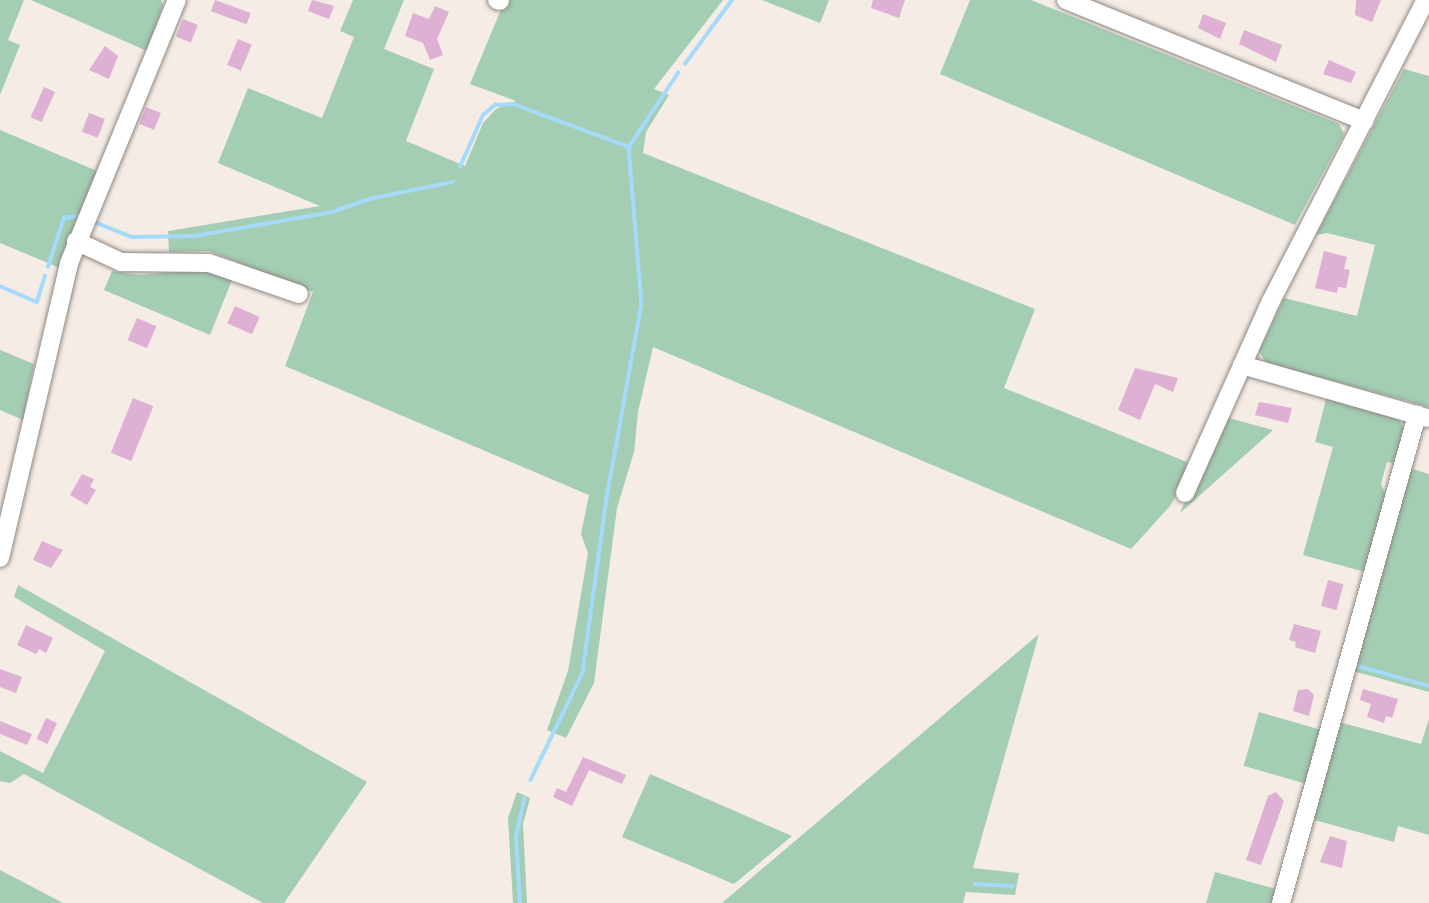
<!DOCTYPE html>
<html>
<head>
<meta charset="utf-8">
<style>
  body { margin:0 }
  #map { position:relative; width:1429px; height:903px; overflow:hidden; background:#f4ece5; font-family:"Noto Sans",sans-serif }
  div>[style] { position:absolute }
  .green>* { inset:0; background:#a3ceb3; transform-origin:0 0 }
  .stream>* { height:3.5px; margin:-1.75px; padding:0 1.75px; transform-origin:1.75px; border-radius:1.75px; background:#a5dafb }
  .building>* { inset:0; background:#deb0d3; transform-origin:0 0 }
  .roads { filter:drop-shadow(0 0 2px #8f8782) drop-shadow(0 0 2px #8f8782) }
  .minor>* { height:18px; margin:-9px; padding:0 9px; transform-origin:9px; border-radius:9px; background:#fff }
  span { translate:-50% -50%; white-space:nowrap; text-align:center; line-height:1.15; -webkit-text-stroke:7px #fff; paint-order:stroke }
</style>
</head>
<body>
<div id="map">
  <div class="green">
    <i style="clip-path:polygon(0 0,24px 0,8px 40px,20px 45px,0 95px)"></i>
    <i style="clip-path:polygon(31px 0,161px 0,163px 5px,147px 51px)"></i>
    <i style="clip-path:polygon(353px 0,404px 0,384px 49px,434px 69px,406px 141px,465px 166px,483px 123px,496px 109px,516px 101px,470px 84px,505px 0,723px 0,654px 89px,669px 95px,646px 132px,643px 153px,1035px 309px,1004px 388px,1187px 462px,1186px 467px,1192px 469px,1170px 506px,1131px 549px,653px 347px,638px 412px,634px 452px,617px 508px,594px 683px,566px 738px,547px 730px,568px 671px,588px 553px,581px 534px,589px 495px,285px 366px,313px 292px,209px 251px,169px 252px,168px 231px,320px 206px,218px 163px,248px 88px,322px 118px,354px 37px,340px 31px)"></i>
    <i style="clip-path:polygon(762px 0,829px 0,820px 23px)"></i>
    <i style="clip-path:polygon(970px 0,1031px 0,1339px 124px,1344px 134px,1295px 225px,940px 74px)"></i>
    <i style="clip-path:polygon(1404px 69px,1429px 76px,1429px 407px,1266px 363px,1259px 351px,1284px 298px,1357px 316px,1375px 245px,1327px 233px,1316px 235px)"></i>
    <i style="clip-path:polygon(0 130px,97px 171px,60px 268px,0 243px)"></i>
    <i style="clip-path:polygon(200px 269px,232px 280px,210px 335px,104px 290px,112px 271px,140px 275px)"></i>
    <i style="clip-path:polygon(0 350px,34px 364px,23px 420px,0 410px)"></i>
    <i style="clip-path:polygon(1326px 399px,1398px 418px,1405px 430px,1395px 464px,1387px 462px,1381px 484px,1386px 495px,1365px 572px,1303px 555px,1333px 447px,1315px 442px)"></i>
    <i style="clip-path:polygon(1221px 416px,1273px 430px,1180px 513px)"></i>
    <i style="clip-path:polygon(1409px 468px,1429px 474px,1429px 692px,1353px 671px)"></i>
    <i style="clip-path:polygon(18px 585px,367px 782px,284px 903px,263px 903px,24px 774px,10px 783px,0 781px,0 751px,43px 773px,105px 651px,14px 597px)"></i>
    <i style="clip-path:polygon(1039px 634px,973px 868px,1019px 873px,1015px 895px,966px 892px,963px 903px,722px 903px)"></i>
    <i style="left:1259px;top:712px;width:64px;height:56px;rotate:16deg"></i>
    <i style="clip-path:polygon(1429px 719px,1429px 835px,1398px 826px,1394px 842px,1311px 819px,1339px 722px,1421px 744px)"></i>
    <i style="clip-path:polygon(650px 774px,792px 836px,734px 884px,622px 837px)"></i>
    <i style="clip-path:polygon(517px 792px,530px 798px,523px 824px,527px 903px,513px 903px,508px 818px)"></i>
    <i style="clip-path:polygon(0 870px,63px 903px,0 903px)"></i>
    <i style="clip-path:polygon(1215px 872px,1276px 889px,1272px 903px,1206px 903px)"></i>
  </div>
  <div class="stream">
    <i style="left:685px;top:64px;width:79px;rotate:-53.7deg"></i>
    <i style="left:629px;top:147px;width:89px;rotate:-56.5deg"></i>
    <i style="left:460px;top:167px;width:57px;rotate:-66.1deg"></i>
    <i style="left:483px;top:115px;width:16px;rotate:-40deg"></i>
    <i style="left:495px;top:105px;width:18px;rotate:-3deg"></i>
    <i style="left:513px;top:104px;width:124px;rotate:20.3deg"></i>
    <i style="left:629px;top:147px;width:158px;rotate:85.3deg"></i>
    <i style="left:642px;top:304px;width:198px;rotate:100.2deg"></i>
    <i style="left:607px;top:499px;width:176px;rotate:97.9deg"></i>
    <i style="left:583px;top:673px;width:119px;rotate:115.9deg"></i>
    <i style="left:92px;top:221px;width:43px;rotate:21.8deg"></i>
    <i style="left:132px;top:237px;width:63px;rotate:-0.9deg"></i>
    <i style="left:195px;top:236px;width:139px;rotate:-9.9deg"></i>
    <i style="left:332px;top:212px;width:39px;rotate:-19deg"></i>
    <i style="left:369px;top:199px;width:86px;rotate:-11.4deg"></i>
    <i style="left:48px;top:267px;width:52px;rotate:-71.9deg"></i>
    <i style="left:64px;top:218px;width:15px;rotate:-8deg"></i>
    <i style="left:0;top:286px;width:40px;rotate:23.4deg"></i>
    <i style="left:37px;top:302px;width:27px;rotate:-73deg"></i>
    <i style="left:1358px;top:666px;width:74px;rotate:15.7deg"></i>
    <i style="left:975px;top:884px;width:38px;rotate:3deg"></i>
    <i style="left:520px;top:903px;width:66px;rotate:-93.5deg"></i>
    <i style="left:516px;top:837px;width:39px;rotate:-78deg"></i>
  </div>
  <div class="building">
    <i style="left:215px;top:0;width:38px;height:12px;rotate:20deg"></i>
    <i style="clip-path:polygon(312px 0,334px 6px,329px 19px,308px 11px)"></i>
    <i style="clip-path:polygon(873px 0,905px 0,899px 18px,871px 8px)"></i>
    <i style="clip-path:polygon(1356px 0,1381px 0,1372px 22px,1355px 15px)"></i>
    <i style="clip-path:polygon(435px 6px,449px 12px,437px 39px,443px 55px,430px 60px,423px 43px,405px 36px,413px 13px,429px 19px)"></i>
    <i style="clip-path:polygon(1203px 14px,1226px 23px,1220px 39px,1198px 28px)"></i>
    <i style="left:183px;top:19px;width:16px;height:19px;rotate:22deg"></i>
    <i style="clip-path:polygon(1244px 30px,1282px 45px,1276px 62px,1239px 44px)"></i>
    <i style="left:238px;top:39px;width:15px;height:28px;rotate:23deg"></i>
    <i style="clip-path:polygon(105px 46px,118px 56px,109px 79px,89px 70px)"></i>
    <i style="clip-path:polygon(1329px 60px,1356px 72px,1351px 83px,1323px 74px)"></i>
    <i style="left:44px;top:87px;width:12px;height:33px;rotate:24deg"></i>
    <i style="left:146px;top:107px;width:16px;height:18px;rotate:22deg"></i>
    <i style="left:89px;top:113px;width:17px;height:20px;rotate:21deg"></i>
    <i style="clip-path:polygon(1324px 251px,1347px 257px,1344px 269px,1350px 270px,1346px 288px,1338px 287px,1337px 293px,1315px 288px)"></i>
    <i style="left:235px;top:306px;width:27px;height:19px;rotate:24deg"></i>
    <i style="left:137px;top:318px;width:21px;height:24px;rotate:23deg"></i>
    <i style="clip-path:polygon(1135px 368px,1178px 378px,1173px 392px,1155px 384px,1140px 420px,1118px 410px)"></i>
    <i style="left:133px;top:398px;width:22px;height:59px;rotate:22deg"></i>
    <i style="clip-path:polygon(1259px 402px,1292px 408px,1288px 423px,1255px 415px)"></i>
    <i style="clip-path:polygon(82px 474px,94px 479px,90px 487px,96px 490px,87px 505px,70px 495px)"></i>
    <i style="clip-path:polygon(42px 541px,63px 550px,51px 568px,33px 560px)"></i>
    <i style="left:1328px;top:580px;width:16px;height:27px;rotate:15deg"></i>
    <i style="clip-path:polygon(1294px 624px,1321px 631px,1315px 653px,1295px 647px,1296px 642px,1289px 640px)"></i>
    <i style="clip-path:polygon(26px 625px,53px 638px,46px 653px,39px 649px,36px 654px,17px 645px)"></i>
    <i style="clip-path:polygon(0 669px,22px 677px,16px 693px,0 687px)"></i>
    <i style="clip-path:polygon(1308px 689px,1314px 695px,1309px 716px,1293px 711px,1298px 690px)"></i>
    <i style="clip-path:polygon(1363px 689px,1398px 699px,1392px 718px,1386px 716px,1384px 723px,1367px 717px,1371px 704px,1360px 700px)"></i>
    <i style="left:46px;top:718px;width:12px;height:23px;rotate:24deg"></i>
    <i style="clip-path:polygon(0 721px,32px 734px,27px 745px,0 734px)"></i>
    <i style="clip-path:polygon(583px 757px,626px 775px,622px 784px,589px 770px,572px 806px,553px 797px,557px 788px,566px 792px)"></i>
    <i style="clip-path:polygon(1276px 792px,1284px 801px,1261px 865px,1246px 860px,1268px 796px)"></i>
    <i style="clip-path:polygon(1330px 836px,1347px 841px,1342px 868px,1320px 862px)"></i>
  </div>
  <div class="roads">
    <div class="minor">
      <i style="left:497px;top:0;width:3px;rotate:18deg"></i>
      <i style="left:1066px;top:0;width:322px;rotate:22.1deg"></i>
      <i style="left:76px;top:241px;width:50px;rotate:25deg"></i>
      <i style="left:121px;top:262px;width:88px;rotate:0.7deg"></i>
      <i style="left:209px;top:263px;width:95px;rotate:19deg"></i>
      <i style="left:1242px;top:365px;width:192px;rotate:16deg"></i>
      <i style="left:1185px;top:493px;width:210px;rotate:-65.9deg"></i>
      <i style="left:1271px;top:301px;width:339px;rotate:-62.8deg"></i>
      <i style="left:0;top:558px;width:303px;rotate:-76.8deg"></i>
      <i style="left:69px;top:263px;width:284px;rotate:-67.7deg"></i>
      <i style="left:1281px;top:903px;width:507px;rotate:-74.43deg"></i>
    </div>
  </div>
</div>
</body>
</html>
